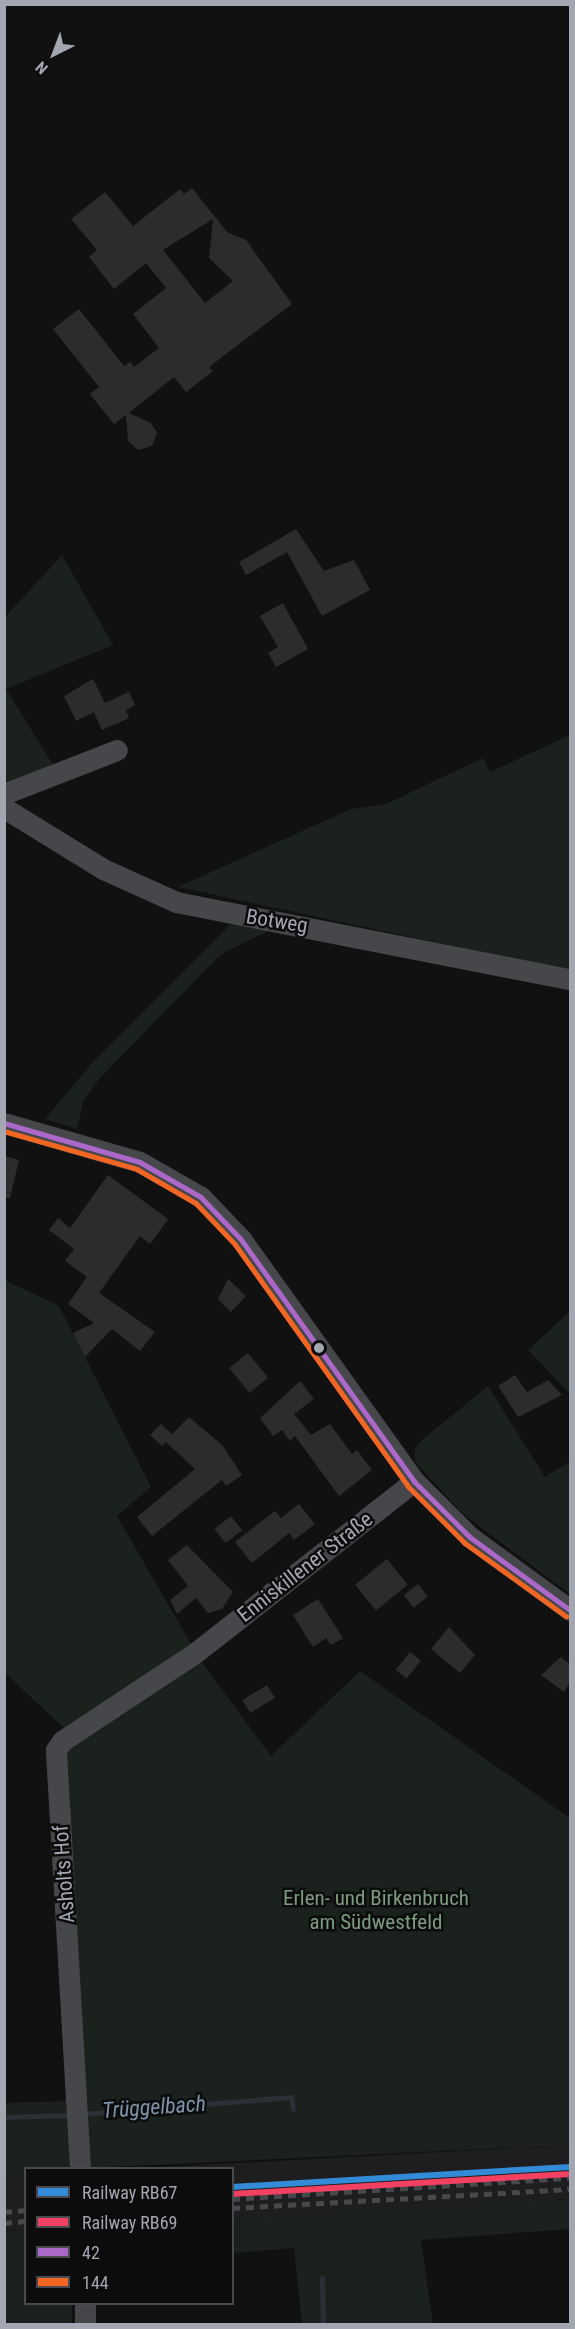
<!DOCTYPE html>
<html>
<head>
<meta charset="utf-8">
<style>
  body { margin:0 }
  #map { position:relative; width:575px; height:2329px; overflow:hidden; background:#111112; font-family:"Roboto Condensed",sans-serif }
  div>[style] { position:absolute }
  .built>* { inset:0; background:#1e1e20; transform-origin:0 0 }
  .green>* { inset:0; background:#1b211c }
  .stream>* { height:5px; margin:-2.5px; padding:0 2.5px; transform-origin:2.5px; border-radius:2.5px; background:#293036 }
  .building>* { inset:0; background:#2c2c2d; transform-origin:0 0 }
  .minor>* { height:21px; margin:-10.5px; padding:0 10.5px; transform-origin:10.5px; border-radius:10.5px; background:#46474a }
  .rail>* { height:4.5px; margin-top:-2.25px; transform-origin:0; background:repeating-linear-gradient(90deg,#46484a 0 8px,transparent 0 14px) }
  .bus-1>* { height:4.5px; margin:-2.25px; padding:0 2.25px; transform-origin:2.25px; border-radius:2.25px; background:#ac68c9 }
  .bus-2>* { height:4.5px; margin:-2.25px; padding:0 2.25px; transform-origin:2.25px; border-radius:2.25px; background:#f26522 }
  .rail-1>* { height:6px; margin:-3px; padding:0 3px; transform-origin:3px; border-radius:3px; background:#338bd7 }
  .rail-2>* { height:6px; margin:-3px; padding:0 3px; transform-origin:3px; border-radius:3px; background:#f24062 }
  .dots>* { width:16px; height:16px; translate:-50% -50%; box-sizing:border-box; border:3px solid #0c0c0d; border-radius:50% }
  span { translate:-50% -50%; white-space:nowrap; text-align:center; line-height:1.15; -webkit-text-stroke:5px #0c0c0d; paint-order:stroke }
  .street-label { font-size:21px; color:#a3a7b2 }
  .park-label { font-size:21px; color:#7b9c7e }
  .water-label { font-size:22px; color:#7c94ab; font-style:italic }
  .frame { position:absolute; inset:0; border:6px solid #a3a7b2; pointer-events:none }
  .legend { position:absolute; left:24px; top:2167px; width:210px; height:138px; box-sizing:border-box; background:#0c0c0d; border:2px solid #484a4f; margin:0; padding:8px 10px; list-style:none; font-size:18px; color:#a3a7b2 }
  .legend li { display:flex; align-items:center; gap:12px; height:30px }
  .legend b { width:30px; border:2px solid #484a4f }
  .north { position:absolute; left:24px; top:24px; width:60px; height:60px; -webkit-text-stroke:4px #0c0c0d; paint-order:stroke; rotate:222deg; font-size:16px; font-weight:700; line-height:24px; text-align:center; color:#a3a7b2 }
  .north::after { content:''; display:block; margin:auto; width:21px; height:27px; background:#a3a7b2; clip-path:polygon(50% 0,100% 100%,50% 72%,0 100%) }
</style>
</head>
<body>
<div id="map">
  <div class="built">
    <i style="clip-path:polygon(570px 2145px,570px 2199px,416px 2209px,233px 2219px,232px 2168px,146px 2168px)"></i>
    <i style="left:25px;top:2175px;width:55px;height:20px;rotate:90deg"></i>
  </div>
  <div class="green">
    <i style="clip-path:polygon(62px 555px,113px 645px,6px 689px,55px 768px,4px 786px,4px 618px)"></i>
    <i style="clip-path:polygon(570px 735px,570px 971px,178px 887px,351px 809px,386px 804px,483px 758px,490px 772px)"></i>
    <i style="clip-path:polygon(237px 918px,275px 928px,221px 954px,99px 1079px,83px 1102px,77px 1129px,45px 1119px,92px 1063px)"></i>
    <i style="clip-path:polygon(5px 1280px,59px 1306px,151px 1487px,117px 1516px,191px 1644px,65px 1729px,5px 1673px)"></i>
    <i style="clip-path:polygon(570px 1311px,570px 1394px,528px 1350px)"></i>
    <i style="clip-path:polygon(488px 1386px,545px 1477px,570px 1461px,570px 1594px,463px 1514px,415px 1462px,415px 1448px,422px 1440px)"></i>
    <i style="clip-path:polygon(200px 1660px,271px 1756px,360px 1671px,570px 1818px,570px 2145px,87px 2168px,67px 1750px)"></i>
    <i style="clip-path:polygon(67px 2101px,71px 2168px,26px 2168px,25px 2175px,5px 2176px,5px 2103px)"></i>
    <i style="clip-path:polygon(570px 2199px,570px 2229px,421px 2240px,433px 2324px,302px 2324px,294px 2248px,233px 2253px,233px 2219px)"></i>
    <i style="clip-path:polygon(25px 2230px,26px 2304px,72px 2304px,72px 2324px,5px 2324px,5px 2231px)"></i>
  </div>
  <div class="stream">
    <i style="left:81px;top:2114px;width:211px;rotate:-4.6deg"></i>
    <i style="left:291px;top:2097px;width:12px;rotate:81deg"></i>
    <i style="left:4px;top:2117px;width:68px;rotate:-1.7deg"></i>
    <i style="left:322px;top:2278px;width:46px;rotate:88.8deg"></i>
  </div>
  <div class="building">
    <i style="clip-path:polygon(evenodd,192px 188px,227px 232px,246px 240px,292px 304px,209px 367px,213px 371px,186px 392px,174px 377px,129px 413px,151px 423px,157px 433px,152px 446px,138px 450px,128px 441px,126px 415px,114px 424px,90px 394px,99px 387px,53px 329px,79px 309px,124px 366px,130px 362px,134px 367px,159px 348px,133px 314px,166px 288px,146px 263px,114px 289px,89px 257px,97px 250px,71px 219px,105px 192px,133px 226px,180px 189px,184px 194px,192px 188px,213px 219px,209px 258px,233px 281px,205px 303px,163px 250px,213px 219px)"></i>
    <i style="clip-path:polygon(296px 529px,324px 571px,354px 560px,370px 590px,322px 616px,287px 552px,246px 575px,239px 562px)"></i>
    <i style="clip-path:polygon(283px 603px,308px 649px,276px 667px,268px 653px,278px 647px,260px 616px)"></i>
    <i style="clip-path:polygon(93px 679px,105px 703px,129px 692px,135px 705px,126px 710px,129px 718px,102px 730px,94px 712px,76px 721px,64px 696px)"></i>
    <i style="clip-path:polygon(4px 1156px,19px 1160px,10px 1198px,4px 1198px)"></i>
    <i style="clip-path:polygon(108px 1175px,168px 1219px,150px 1244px,140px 1236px,99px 1293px,155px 1332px,140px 1351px,112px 1329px,85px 1357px,73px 1333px,94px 1323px,68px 1304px,87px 1277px,65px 1261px,74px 1249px,49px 1230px,58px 1218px,70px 1228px)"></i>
    <i style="clip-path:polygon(228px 1279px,246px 1296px,231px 1312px,218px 1299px)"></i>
    <i style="left:248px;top:1353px;width:32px;height:24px;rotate:51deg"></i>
    <i style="clip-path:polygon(515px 1375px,527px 1392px,548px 1380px,562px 1395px,518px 1417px,498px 1386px)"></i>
    <i style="clip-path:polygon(300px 1381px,314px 1399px,294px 1414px,311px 1435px,330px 1424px,352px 1454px,357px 1450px,372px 1470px,339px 1496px,295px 1436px,290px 1441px,282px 1430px,273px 1436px,260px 1418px)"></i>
    <i style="clip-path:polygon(189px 1417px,222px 1445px,242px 1475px,226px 1486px,222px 1480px,152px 1536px,137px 1517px,195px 1469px,166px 1442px,162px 1446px,150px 1435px,161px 1424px,172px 1434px)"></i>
    <i style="clip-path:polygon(299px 1504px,315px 1524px,294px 1540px,289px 1533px,252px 1563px,235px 1542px,275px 1511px,281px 1518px)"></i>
    <i style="left:231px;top:1516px;width:18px;height:21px;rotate:52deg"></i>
    <i style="clip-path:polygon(187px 1545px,233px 1592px,222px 1609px,208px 1613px,196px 1598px,177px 1614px,170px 1600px,188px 1586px,168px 1560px)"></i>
    <i style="left:387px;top:1559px;width:33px;height:41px;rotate:51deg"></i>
    <i style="left:418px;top:1584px;width:16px;height:18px;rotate:52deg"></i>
    <i style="clip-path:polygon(318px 1599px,343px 1638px,331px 1645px,326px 1638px,313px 1647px,293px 1615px)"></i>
    <i style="clip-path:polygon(449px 1627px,475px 1655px,460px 1673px,431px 1649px)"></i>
    <i style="left:410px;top:1652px;width:14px;height:23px;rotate:39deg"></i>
    <i style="clip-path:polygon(561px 1657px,570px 1664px,570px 1682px,564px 1692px,541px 1675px)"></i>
    <i style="left:267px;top:1685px;width:15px;height:29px;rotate:58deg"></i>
  </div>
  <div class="minor">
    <i style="left:4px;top:794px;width:121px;rotate:-21.3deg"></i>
    <i style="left:4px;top:808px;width:116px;rotate:31.6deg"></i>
    <i style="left:103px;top:869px;width:80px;rotate:24.3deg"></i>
    <i style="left:176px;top:902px;width:401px;rotate:11.1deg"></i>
    <i style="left:4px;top:1123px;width:141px;rotate:16deg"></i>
    <i style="left:140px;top:1162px;width:70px;rotate:29.8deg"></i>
    <i style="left:201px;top:1197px;width:58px;rotate:46.4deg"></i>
    <i style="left:241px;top:1239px;width:297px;rotate:54.4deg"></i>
    <i style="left:414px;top:1481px;width:79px;rotate:45deg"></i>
    <i style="left:470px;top:1537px;width:124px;rotate:36.1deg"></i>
    <i style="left:80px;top:2168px;width:419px;rotate:-93.3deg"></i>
    <i style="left:56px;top:1750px;width:11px;rotate:-56deg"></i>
    <i style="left:62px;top:1741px;width:159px;rotate:-33.5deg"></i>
    <i style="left:195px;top:1653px;width:278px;rotate:-38.1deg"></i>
    <i style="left:85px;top:2324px;width:20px;rotate:-90deg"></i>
  </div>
  <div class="rail">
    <i style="left:232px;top:2199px;width:339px;rotate:-3.6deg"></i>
    <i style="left:232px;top:2208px;width:339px;rotate:-3.2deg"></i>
    <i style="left:4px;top:2212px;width:22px;rotate:-5deg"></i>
    <i style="left:4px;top:2223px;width:22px;rotate:-5deg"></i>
  </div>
  <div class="bus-1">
    <i style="left:4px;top:1123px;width:141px;rotate:16deg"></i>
    <i style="left:140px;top:1162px;width:70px;rotate:29.8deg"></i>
    <i style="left:201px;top:1197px;width:58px;rotate:46.4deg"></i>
    <i style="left:241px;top:1239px;width:297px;rotate:54.4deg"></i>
    <i style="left:414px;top:1481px;width:79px;rotate:45deg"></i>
    <i style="left:470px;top:1537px;width:124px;rotate:36.1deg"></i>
  </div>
  <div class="bus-2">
    <i style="left:4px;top:1131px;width:138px;rotate:15.9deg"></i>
    <i style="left:137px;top:1169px;width:68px;rotate:30deg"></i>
    <i style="left:196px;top:1203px;width:57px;rotate:46.4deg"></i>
    <i style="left:235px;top:1244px;width:297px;rotate:54.4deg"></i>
    <i style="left:408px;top:1486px;width:81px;rotate:45deg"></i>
    <i style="left:465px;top:1543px;width:125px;rotate:35.9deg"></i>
  </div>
  <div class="rail-1">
    <i style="left:232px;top:2187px;width:339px;rotate:-3.4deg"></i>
  </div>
  <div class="rail-2">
    <i style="left:232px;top:2194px;width:339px;rotate:-3.4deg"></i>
  </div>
  <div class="dots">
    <i style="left:319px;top:1348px;background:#a3a7b2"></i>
  </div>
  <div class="street-label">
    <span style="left:277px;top:921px;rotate:9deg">Botweg</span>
    <span style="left:305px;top:1567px;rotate:-38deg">Enniskillener Straße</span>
    <span style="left:64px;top:1874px;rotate:-94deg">Asholts Hof</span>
  </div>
  <div class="park-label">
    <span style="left:376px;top:1910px">Erlen- und Birkenbruch<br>am Südwestfeld</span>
  </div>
  <div class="water-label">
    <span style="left:154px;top:2107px;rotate:-4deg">Trüggelbach</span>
  </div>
  <div class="frame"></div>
  <ul class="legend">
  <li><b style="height:8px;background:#338bd7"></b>Railway RB67</li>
  <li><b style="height:8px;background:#f24062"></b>Railway RB69</li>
  <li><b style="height:8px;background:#ac68c9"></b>42</li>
  <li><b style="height:8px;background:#f26522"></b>144</li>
  </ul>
  <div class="north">N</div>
</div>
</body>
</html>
